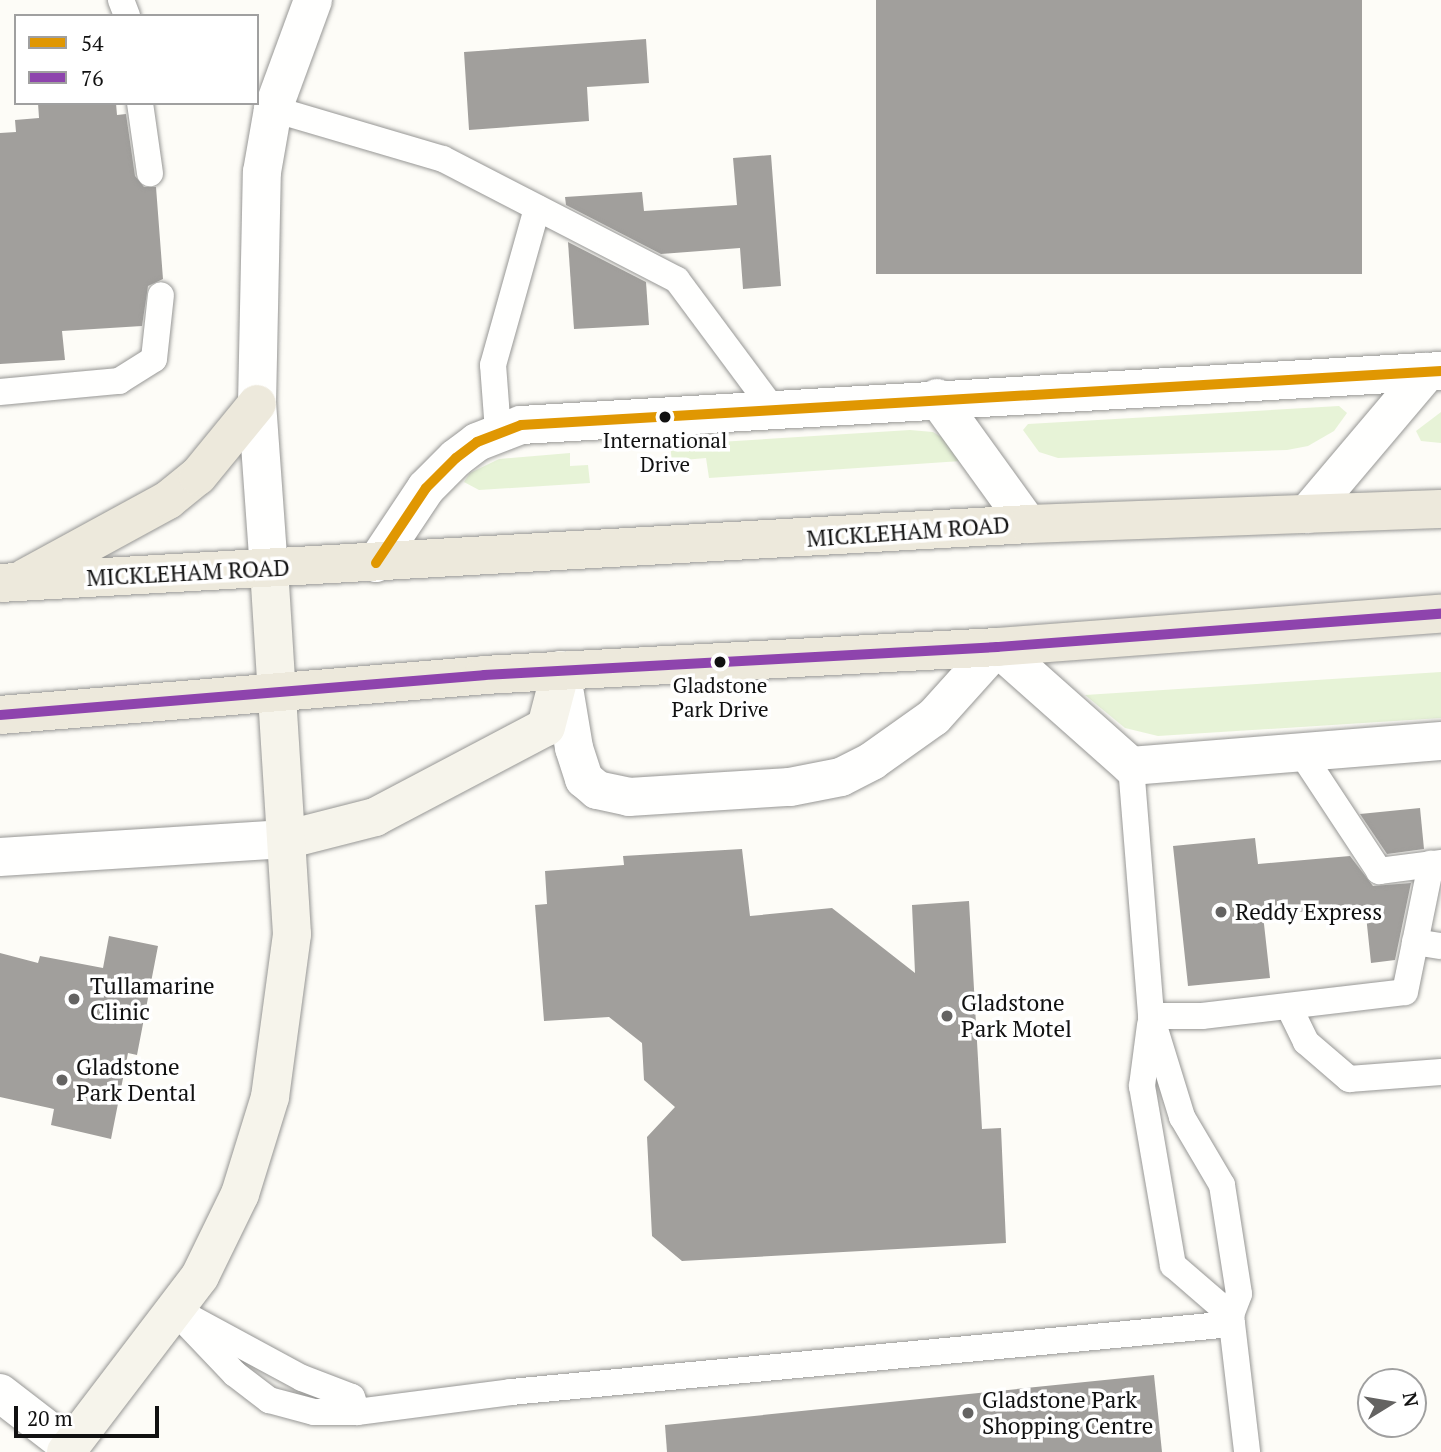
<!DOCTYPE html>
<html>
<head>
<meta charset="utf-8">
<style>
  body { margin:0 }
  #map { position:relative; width:1441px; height:1452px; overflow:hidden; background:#fdfcf7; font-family:"PT Serif",serif }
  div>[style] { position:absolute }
  .green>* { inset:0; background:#e7f3d7 }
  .building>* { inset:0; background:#a19f9c; transform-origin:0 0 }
  .roads { filter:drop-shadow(0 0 2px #979795) drop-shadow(0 0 2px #979795) }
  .lane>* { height:26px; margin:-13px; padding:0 13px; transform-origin:13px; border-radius:13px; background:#fffffe }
  .street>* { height:38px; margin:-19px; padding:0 19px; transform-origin:19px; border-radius:19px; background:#fffffe }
  .secondary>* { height:38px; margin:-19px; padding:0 19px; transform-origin:19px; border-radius:19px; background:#f6f4eb }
  .primary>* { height:38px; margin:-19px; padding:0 19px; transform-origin:19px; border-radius:19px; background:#ede9dc }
  .bus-1>* { height:10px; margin:-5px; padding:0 5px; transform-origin:5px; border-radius:5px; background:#e09702 }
  .bus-2>* { height:10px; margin:-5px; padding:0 5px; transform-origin:5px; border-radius:5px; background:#8e44ad }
  .dots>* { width:19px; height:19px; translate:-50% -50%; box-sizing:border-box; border:4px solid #fff; border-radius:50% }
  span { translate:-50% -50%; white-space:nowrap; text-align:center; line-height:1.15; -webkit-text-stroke:7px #fff; paint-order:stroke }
  .bus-label { font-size:21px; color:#111 }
  .street-label { font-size:23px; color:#111 }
  .poi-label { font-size:23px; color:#111 }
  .left { translate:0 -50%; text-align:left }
  .legend { position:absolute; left:14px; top:14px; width:245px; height:91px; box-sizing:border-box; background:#fff; border:2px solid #a0a0a0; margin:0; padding:9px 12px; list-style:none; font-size:21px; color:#111 }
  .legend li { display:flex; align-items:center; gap:14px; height:35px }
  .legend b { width:35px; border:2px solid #a0a0a0 }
  .north { position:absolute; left:1357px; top:1368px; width:70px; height:70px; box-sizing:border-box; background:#fff; border:2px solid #a0a0a0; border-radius:50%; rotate:79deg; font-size:19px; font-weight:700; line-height:28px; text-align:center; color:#111 }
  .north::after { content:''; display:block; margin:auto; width:24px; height:32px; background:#646362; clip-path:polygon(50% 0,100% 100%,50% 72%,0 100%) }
  .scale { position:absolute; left:14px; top:1406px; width:145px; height:32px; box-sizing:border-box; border:4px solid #111; border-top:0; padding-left:9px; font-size:21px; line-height:24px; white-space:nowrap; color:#111; -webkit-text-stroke:5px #fff; paint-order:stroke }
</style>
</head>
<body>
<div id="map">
  <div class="green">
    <i style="clip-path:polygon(1339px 406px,1347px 413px,1334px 431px,1308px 446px,1287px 450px,1058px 458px,1039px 452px,1023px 430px,1028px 424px)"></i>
    <i style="clip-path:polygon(1441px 412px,1441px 443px,1421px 441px,1416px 431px)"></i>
    <i style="clip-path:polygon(910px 430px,933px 432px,948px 441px,961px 461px,709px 478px,706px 458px,672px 461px,670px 445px)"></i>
    <i style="clip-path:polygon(570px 453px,570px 466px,588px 465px,590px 483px,479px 490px,464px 482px,470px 473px,499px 459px)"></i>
    <i style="clip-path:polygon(1441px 672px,1441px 718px,1158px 736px,1125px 728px,1085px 695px)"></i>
  </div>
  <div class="building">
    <i style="left:876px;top:0;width:486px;height:274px"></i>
    <i style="clip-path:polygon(646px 39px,649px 83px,587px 87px,589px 121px,469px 130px,464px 52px)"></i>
    <i style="clip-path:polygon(38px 103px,116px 103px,117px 115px,126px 114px,135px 176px,144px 187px,156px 187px,163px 279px,148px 286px,142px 326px,62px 331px,65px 360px,0 364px,0 133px,16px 132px,15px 120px,39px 118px)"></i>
    <i style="clip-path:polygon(771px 155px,781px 286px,743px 289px,740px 248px,661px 254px,566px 205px,565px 197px,642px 192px,644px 211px,737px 205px,733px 158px)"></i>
    <i style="clip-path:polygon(568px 242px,646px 282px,649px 325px,574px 329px)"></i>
    <i style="clip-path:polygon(1420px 808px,1424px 849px,1387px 854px,1360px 814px)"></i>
    <i style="clip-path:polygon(1255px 838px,1258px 864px,1350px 856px,1373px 886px,1411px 883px,1395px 960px,1371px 963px,1365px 906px,1263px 915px,1270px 978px,1188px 986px,1173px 846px)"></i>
    <i style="clip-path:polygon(742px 849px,750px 916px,832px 908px,915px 973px,912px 905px,969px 901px,982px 1129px,1001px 1128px,1006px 1243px,682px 1261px,652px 1236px,647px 1137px,675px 1107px,644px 1080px,642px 1043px,609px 1017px,544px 1021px,535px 905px,547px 904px,545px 871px,624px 865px,623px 856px)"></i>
    <i style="clip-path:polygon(109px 936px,158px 946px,137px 1055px,128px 1053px,111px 1139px,51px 1125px,54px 1109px,0 1097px,0 953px,38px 963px,40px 956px,103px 968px)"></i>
    <i style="clip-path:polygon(1154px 1375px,1162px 1452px,667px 1452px,665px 1425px)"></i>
  </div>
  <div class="roads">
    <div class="lane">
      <i style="left:121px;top:0;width:17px;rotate:69deg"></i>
      <i style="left:140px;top:103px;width:71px;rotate:81.9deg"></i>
      <i style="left:273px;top:109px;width:177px;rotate:16.4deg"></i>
      <i style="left:443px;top:159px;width:263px;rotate:27.3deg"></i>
      <i style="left:677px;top:280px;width:159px;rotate:53.4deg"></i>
      <i style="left:0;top:392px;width:120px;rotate:-5.3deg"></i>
      <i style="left:119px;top:381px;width:41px;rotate:-32.2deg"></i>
      <i style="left:154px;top:359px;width:64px;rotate:-83.8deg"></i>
      <i style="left:498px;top:431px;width:66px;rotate:-94.3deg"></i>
      <i style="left:493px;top:365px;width:163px;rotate:-74.3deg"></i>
      <i style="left:1300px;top:751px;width:144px;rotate:56.6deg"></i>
      <i style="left:1379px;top:871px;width:63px;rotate:-7.4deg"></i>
      <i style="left:1131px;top:766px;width:251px;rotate:85.4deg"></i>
      <i style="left:1151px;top:1016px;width:106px;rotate:72.9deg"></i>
      <i style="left:1182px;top:1117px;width:79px;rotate:59.5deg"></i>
      <i style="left:1222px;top:1185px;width:110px;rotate:81.1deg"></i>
      <i style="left:1239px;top:1294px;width:22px;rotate:111deg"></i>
      <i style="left:1231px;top:1315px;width:138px;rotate:83.3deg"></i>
      <i style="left:1415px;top:942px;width:26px;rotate:9deg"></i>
      <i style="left:1289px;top:1007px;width:39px;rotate:64deg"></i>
      <i style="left:1306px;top:1042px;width:57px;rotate:40.7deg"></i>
      <i style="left:1349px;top:1079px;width:92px;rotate:-4.4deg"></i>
      <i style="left:1151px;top:1016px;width:51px"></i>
      <i style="left:1202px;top:1016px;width:204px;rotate:-6.7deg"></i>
      <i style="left:1405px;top:992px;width:131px;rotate:-78.5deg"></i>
      <i style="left:1150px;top:1025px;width:62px;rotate:97.5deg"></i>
      <i style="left:1142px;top:1086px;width:182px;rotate:80.2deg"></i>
      <i style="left:1173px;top:1265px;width:77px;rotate:40.8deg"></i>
      <i style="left:174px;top:1310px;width:88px;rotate:46.4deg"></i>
      <i style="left:235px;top:1374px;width:43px;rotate:37.4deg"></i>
      <i style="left:269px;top:1400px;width:47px;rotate:14.9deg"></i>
      <i style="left:314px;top:1412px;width:43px"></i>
      <i style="left:357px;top:1412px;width:155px;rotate:-7.4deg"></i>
      <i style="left:511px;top:1392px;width:724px;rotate:-5.39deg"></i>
      <i style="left:189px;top:1317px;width:128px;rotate:28.4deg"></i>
      <i style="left:302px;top:1378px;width:53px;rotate:20.8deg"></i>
      <i style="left:352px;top:1397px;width:16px;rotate:72deg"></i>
    </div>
    <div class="street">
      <i style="left:937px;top:398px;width:155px;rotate:54.2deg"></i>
      <i style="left:1307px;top:514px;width:186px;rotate:-49.8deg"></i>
      <i style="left:376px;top:563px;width:90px;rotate:-56.3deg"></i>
      <i style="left:426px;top:488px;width:42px;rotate:-45deg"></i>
      <i style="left:456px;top:458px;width:26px;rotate:-37deg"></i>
      <i style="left:477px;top:442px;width:47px;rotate:-21.1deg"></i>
      <i style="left:521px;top:425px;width:922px;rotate:-3.36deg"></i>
      <i style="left:269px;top:570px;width:166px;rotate:-94.1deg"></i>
      <i style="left:257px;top:404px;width:232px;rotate:-88.8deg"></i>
      <i style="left:262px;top:172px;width:64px;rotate:-80.1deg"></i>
      <i style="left:273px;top:109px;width:116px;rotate:-69.8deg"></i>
      <i style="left:561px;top:670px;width:79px;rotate:80.5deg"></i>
      <i style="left:574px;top:748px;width:33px;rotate:72deg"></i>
      <i style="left:584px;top:779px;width:17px;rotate:40deg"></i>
      <i style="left:597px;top:790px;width:33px;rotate:12deg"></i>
      <i style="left:629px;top:797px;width:161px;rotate:-3.6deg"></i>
      <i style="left:790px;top:787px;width:52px;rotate:-11.1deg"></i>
      <i style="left:841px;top:777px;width:35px;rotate:-27deg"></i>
      <i style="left:872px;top:761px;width:76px;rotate:-35.4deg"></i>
      <i style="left:934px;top:717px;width:94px;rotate:-48deg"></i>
      <i style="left:997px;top:647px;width:179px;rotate:41.6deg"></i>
      <i style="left:1131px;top:766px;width:311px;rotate:-4.6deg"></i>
      <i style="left:0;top:857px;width:290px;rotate:-3.6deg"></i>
      <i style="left:0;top:1393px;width:88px;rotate:37.6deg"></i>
    </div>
    <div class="secondary">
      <i style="left:289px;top:839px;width:89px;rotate:-14.3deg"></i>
      <i style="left:375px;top:817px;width:193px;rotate:-27.8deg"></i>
      <i style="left:546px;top:727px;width:59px;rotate:-75.3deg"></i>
      <i style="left:66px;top:1452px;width:221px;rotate:-52.7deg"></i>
      <i style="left:200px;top:1276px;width:91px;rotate:-64deg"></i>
      <i style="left:240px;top:1194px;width:102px;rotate:-72.8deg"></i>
      <i style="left:270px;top:1097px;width:164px;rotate:-82.3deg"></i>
      <i style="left:292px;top:934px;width:365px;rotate:-93.6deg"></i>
    </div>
    <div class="primary">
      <i style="left:25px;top:578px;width:163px;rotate:-28.6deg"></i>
      <i style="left:168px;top:500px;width:38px;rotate:-39deg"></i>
      <i style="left:198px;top:476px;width:93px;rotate:-50.7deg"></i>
      <i style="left:0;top:583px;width:1030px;rotate:-3.28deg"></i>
      <i style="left:1028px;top:524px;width:413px;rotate:-2.1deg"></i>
      <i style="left:0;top:715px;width:486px;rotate:-4.7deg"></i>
      <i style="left:484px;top:675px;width:514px;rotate:-3.12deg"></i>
      <i style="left:997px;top:647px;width:445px;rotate:-4.3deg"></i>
    </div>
  </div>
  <div class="bus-1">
    <i style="left:376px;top:563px;width:90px;rotate:-56.3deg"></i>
    <i style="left:426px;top:488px;width:42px;rotate:-45deg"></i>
    <i style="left:456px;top:458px;width:26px;rotate:-37deg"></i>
    <i style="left:477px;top:442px;width:47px;rotate:-21.1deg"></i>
    <i style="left:521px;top:425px;width:922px;rotate:-3.36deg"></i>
  </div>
  <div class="bus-2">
    <i style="left:0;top:715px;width:486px;rotate:-4.7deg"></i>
    <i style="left:484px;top:675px;width:514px;rotate:-3.12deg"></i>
    <i style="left:997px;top:647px;width:445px;rotate:-4.3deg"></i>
  </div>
  <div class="dots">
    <i style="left:665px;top:417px;background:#111"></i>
    <i style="left:720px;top:662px;background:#111"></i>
    <i style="left:1221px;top:912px;background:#646362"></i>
    <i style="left:74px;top:999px;background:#646362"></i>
    <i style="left:947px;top:1016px;background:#646362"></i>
    <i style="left:62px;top:1080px;background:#646362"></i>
    <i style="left:968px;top:1413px;background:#646362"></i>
  </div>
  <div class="bus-label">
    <span style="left:665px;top:452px">International<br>Drive</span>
    <span style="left:720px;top:697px">Gladstone<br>Park Drive</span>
  </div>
  <div class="street-label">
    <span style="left:908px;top:532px;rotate:-4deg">MICKLEHAM ROAD</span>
    <span style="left:188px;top:573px;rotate:-3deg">MICKLEHAM ROAD</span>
  </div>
  <div class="poi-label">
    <span class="left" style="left:1235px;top:912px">Reddy Express</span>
    <span class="left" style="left:90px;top:999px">Tullamarine<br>Clinic</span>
    <span class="left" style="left:961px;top:1016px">Gladstone<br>Park Motel</span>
    <span class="left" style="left:76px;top:1080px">Gladstone<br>Park Dental</span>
    <span class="left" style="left:982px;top:1413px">Gladstone Park<br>Shopping Centre</span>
  </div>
  <ul class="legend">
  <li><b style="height:9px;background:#e09702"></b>54</li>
  <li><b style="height:9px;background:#8e44ad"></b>76</li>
  </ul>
  <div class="north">N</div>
  <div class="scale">20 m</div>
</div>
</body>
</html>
